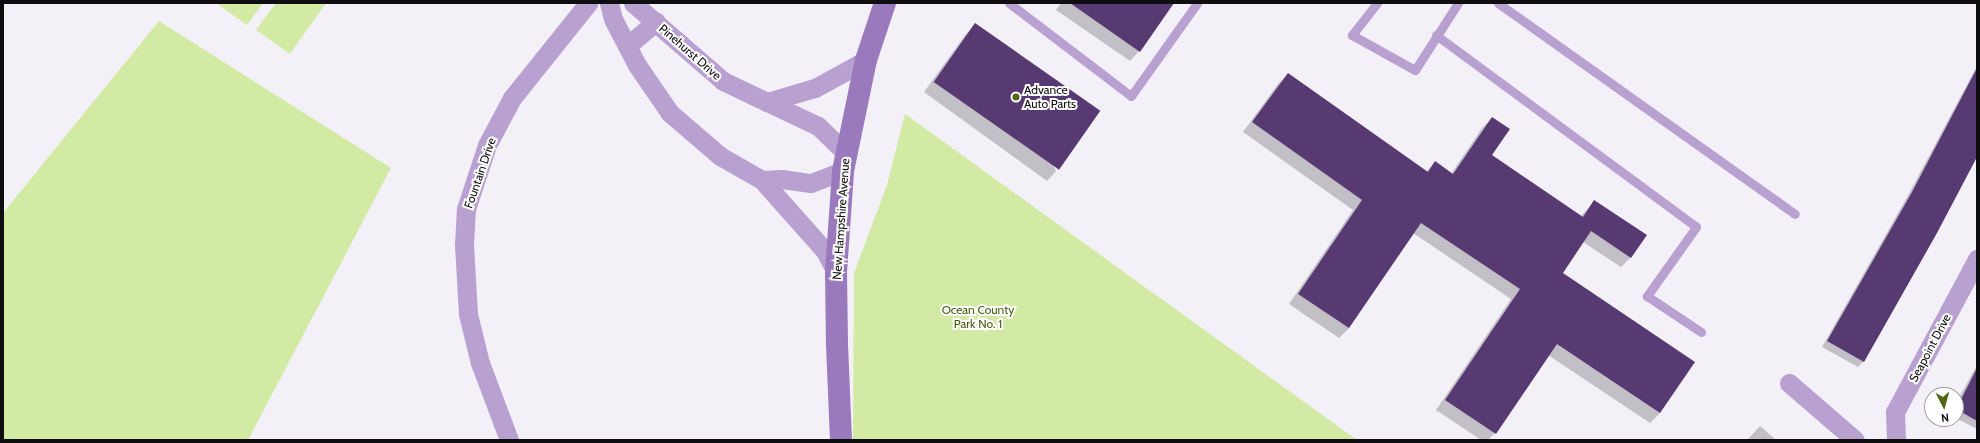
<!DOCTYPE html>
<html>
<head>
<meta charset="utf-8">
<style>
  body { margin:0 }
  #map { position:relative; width:1980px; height:443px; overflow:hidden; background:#f3f0f8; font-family:Cabin,sans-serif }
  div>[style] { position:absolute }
  .green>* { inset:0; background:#d3eaa5 }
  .shadow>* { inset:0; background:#0003 }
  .building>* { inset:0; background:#573a72; transform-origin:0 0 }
  .service>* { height:9px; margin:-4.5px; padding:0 4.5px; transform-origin:4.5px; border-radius:4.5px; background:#b8a1d0 }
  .minor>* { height:19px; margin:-9.5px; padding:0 9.5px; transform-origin:9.5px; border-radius:9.5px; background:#b8a1d0 }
  .secondary>* { height:22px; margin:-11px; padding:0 11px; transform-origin:11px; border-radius:11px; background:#9b79bd }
  .dots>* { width:11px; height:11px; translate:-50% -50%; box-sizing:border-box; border:2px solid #fff; border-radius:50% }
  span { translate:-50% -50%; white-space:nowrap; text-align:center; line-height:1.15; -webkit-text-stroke:4px #fff; paint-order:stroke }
  .street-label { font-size:12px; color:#0e0d0f }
  .poi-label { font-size:12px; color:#0e0d0f }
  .left { translate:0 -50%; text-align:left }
  .park-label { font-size:12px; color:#495c12 }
  .frame { position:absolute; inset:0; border:4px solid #0e0d0f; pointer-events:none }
  .north { position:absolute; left:1924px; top:387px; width:40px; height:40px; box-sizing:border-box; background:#fff; border:1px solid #9f9e9f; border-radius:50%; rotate:174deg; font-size:11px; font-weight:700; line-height:16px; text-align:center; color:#0e0d0f }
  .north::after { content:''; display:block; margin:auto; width:14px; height:18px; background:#526714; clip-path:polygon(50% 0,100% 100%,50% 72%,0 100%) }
</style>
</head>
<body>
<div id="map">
  <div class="green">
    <i style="clip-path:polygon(216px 3px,263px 3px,247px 25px)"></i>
    <i style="clip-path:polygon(276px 3px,326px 3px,290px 54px,256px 30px)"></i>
    <i style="clip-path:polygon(159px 21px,391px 168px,248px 440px,3px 440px,3px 213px)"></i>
    <i style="clip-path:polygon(905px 114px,1357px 440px,853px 440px,854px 273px,887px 185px)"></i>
  </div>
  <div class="shadow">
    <i style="clip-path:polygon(1061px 3px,1173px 3px,1139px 51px,1130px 61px,1056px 10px)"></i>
    <i style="clip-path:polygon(976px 24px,1056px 171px,1047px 181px,924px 92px,966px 34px)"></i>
    <i style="clip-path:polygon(1977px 66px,1977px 156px,1864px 361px,1858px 367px,1822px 347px,1906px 199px)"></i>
    <i style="clip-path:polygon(1288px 74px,1426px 172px,1435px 162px,1451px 174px,1482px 128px,1492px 118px,1490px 155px,1581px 216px,1594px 202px,1645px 236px,1630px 258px,1621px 267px,1583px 242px,1561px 273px,1694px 362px,1660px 413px,1650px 423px,1548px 355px,1495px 433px,1488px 440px,1481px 440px,1436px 410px,1511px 299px,1413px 233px,1349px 328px,1339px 338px,1289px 304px,1353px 210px,1243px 132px,1278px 84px)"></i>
    <i style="clip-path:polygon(1977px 365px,1977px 429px,1956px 418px,1956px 403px)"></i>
    <i style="clip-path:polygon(1760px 426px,1776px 440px,1747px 440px)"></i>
  </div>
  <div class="building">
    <i style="clip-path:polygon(1070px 3px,1174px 3px,1140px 52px)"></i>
    <i style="left:975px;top:23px;width:153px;height:72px;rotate:35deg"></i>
    <i style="clip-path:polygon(1977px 68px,1977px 157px,1937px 233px,1864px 362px,1827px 341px,1912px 192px)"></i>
    <i style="clip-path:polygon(1288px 73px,1428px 172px,1435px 161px,1453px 174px,1492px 117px,1510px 129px,1492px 155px,1583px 217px,1594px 200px,1647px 235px,1631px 258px,1591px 231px,1563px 273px,1695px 362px,1660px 413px,1557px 344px,1496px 434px,1445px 400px,1520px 289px,1421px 223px,1349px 328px,1298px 294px,1362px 200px,1252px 122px)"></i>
    <i style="clip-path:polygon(1977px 368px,1977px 421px,1956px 409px)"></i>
  </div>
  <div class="service">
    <i style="left:1009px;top:3px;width:153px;rotate:37.3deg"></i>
    <i style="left:1131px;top:96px;width:114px;rotate:-54.6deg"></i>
    <i style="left:1377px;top:3px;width:41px;rotate:128deg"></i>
    <i style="left:1352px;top:35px;width:72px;rotate:29.1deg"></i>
    <i style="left:1415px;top:70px;width:80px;rotate:-57.3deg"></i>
    <i style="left:1498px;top:3px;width:364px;rotate:35.4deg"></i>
    <i style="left:1436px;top:35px;width:323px;rotate:36.4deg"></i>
    <i style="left:1696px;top:227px;width:85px;rotate:125.4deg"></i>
    <i style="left:1647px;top:296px;width:65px;rotate:33.7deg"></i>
  </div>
  <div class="minor">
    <i style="left:609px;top:3px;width:16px;rotate:76deg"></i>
    <i style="left:613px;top:19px;width:52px;rotate:62.4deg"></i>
    <i style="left:637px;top:65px;width:58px;rotate:55.5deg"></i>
    <i style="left:670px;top:113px;width:66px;rotate:40.7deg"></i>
    <i style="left:720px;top:156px;width:48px;rotate:29.7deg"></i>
    <i style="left:762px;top:180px;width:20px;rotate:-3deg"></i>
    <i style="left:782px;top:179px;width:29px;rotate:8deg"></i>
    <i style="left:811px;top:183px;width:34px;rotate:-21deg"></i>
    <i style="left:633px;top:3px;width:119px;rotate:40.9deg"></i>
    <i style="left:723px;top:81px;width:49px;rotate:25.5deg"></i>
    <i style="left:767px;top:102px;width:50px;rotate:-16.3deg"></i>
    <i style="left:815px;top:88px;width:58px;rotate:-28.8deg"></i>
    <i style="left:627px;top:46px;width:38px;rotate:-40deg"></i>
    <i style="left:767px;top:102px;width:56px;rotate:25.2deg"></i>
    <i style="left:818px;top:126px;width:39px;rotate:44deg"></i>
    <i style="left:762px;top:180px;width:95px;rotate:48.4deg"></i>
    <i style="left:825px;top:251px;width:24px;rotate:62deg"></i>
    <i style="left:1789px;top:383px;width:87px;rotate:40.8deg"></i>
    <i style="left:509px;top:440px;width:82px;rotate:-110.6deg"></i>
    <i style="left:480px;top:363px;width:50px;rotate:-103.8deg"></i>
    <i style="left:468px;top:314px;width:69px;rotate:-93.3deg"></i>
    <i style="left:464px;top:245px;width:36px;rotate:-87deg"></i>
    <i style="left:466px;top:209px;width:67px;rotate:-71.8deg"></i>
    <i style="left:487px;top:145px;width:53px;rotate:-62deg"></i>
    <i style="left:512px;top:98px;width:122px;rotate:-51.3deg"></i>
    <i style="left:1896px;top:440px;width:28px;rotate:-92deg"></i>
    <i style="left:1895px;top:412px;width:174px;rotate:-61.8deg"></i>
  </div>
  <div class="secondary">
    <i style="left:841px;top:440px;width:96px;rotate:-92.4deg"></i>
    <i style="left:837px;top:344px;width:72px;rotate:-90.8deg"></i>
    <i style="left:836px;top:272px;width:101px;rotate:-86deg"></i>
    <i style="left:843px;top:171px;width:113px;rotate:-78.3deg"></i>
    <i style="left:866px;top:60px;width:60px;rotate:-71.6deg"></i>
  </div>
  <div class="dots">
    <i style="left:1016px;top:97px;background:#526714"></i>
  </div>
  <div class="street-label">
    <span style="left:690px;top:52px;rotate:41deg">Pinehurst Drive</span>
    <span style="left:480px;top:173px;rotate:-71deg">Fountain Drive</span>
    <span style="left:841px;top:219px;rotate:-86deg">New Hampshire Avenue</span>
    <span style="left:1930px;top:348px;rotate:-62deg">Seapoint Drive</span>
  </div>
  <div class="poi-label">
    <span class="left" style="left:1024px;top:97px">Advance<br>Auto Parts</span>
  </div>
  <div class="park-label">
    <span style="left:978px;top:317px">Ocean County<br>Park No. 1</span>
  </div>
  <div class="frame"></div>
  <div class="north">N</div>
</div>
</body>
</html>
